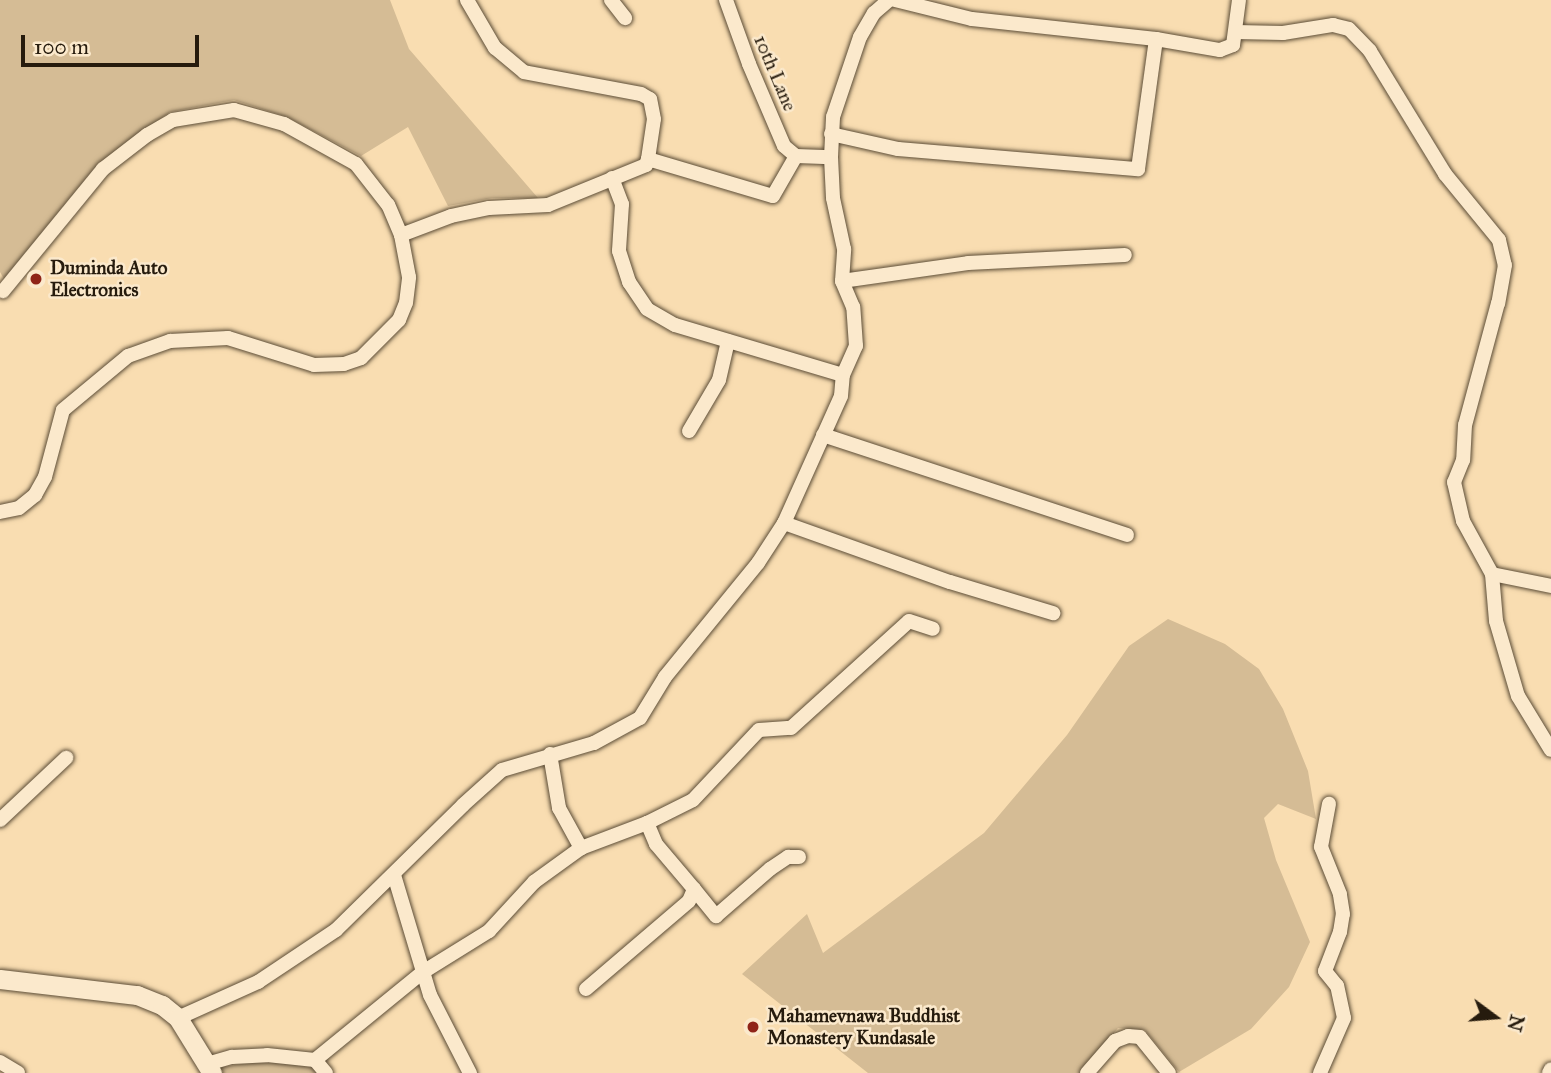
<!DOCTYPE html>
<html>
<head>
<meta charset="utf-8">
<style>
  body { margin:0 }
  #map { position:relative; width:1551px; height:1073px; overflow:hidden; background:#f9ddb1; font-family:"IM FELL Great Primer",serif }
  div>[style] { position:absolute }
  .green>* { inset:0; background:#d5bc95 }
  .roads { filter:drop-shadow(0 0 2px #5b4c36) drop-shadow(0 0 2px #5b4c36) }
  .street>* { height:14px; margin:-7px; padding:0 7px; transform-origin:7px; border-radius:7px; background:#fbe9cc }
  .secondary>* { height:19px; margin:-9.5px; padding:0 9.5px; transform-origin:9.5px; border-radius:9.5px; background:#fbe9cc }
  .dots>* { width:19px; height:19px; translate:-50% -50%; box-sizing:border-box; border:4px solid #fbe9cc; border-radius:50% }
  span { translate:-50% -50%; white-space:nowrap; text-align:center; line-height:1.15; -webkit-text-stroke:5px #fbe9cc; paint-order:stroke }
  .street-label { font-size:19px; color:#261b0d }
  .poi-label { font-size:19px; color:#261b0d; font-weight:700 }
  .left { translate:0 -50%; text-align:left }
  .north { position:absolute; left:1460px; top:982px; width:70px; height:70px; -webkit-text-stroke:5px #fbe9cc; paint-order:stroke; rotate:106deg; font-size:19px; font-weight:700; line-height:28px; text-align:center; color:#261b0d }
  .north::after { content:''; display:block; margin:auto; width:24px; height:32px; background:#261b0d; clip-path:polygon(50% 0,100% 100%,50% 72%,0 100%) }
  .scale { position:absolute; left:21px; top:35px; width:178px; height:32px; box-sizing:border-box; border:4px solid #261b0d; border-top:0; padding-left:9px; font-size:21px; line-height:24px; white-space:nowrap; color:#261b0d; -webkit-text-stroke:5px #fbe9cc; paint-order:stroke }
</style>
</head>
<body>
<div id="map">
  <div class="green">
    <i style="clip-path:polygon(0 0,390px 0,409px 49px,538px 198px,492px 198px,448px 206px,408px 127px,361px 156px,287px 117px,234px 100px,170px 112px,99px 163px,4px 279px,0 272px)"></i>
    <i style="clip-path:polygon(1168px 619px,1225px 644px,1259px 669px,1283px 709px,1308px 771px,1316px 819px,1278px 804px,1264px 818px,1276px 860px,1310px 942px,1289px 987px,1251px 1029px,1179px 1072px,1145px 1030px,1118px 1028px,1080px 1073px,868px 1073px,742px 974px,807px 914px,823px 953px,984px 833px,1067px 735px,1129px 646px)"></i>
    <i style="clip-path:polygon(267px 1060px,314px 1068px,318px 1073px,220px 1073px,216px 1068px)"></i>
  </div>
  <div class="roads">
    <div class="street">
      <i style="left:611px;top:0;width:23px;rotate:52deg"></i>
      <i style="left:726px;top:0;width:68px;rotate:70.2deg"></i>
      <i style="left:749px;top:64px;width:89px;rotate:66.9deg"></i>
      <i style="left:784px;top:146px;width:16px;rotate:40deg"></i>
      <i style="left:895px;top:0;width:79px;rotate:13.9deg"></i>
      <i style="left:972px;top:19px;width:185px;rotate:6.2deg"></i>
      <i style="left:1156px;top:39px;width:65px;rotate:9.8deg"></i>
      <i style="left:1220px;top:50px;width:14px;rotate:-21deg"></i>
      <i style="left:1233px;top:45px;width:45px;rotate:-82.4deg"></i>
      <i style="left:1236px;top:32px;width:47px;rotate:1.2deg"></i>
      <i style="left:1283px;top:33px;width:51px;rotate:-9.1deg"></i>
      <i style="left:1333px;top:25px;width:16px;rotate:14deg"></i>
      <i style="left:1349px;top:29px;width:30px;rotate:46deg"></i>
      <i style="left:1370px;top:51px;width:144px;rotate:58.6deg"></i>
      <i style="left:1445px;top:174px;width:85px;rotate:50.7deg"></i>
      <i style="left:1499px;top:240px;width:26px;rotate:77deg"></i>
      <i style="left:1505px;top:265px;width:39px;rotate:100deg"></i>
      <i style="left:1498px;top:303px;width:126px;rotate:105.1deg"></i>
      <i style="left:1465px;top:425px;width:35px;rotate:93deg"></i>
      <i style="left:1463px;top:460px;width:24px;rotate:112deg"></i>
      <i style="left:1454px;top:482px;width:40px;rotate:77deg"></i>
      <i style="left:1463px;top:521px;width:60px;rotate:61.3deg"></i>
      <i style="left:1492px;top:574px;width:60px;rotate:11.5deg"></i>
      <i style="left:831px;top:134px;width:69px;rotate:12.6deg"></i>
      <i style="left:898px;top:149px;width:241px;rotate:4.8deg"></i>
      <i style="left:1138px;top:169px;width:131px;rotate:-82.1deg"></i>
      <i style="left:796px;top:156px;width:35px;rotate:2deg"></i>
      <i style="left:831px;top:157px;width:40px;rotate:-87.1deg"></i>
      <i style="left:833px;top:117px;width:84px;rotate:-71.4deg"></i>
      <i style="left:860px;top:37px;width:28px;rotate:-60deg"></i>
      <i style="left:874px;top:13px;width:20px;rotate:-41deg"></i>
      <i style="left:648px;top:159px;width:130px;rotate:16.5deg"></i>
      <i style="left:773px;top:196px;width:46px;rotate:-60.1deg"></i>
      <i style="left:612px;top:178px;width:28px;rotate:69deg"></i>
      <i style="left:622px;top:204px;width:47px;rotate:93.7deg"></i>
      <i style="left:619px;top:251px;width:33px;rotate:72deg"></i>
      <i style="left:629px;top:282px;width:32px;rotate:56deg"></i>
      <i style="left:647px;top:309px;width:32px;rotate:30deg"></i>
      <i style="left:675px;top:325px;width:175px;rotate:16.6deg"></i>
      <i style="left:401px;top:235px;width:53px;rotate:-20.8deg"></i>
      <i style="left:451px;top:216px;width:39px;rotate:-12deg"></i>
      <i style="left:489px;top:208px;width:59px;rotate:-2.9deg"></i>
      <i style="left:548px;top:205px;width:106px;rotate:-22.2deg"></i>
      <i style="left:646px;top:165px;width:6px;rotate:-72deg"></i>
      <i style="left:648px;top:159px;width:40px;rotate:-81.5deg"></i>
      <i style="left:654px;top:119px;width:20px;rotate:-101deg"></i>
      <i style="left:650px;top:99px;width:10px;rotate:-151deg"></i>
      <i style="left:641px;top:94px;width:119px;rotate:-169.4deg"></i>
      <i style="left:524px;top:72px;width:38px;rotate:-140deg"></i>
      <i style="left:495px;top:48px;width:56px;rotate:-120.3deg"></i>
      <i style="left:842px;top:281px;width:127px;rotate:-8.1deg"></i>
      <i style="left:968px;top:263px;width:157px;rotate:-2.9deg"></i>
      <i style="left:689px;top:431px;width:59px;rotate:-59.5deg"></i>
      <i style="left:719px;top:380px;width:40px;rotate:-77deg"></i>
      <i style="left:823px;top:435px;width:320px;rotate:18.2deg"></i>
      <i style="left:0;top:512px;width:19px;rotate:-12deg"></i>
      <i style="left:19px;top:508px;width:21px;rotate:-39deg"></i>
      <i style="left:35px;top:495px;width:21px;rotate:-61deg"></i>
      <i style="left:45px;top:477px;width:69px;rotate:-75deg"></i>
      <i style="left:63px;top:410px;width:85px;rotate:-39.7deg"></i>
      <i style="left:128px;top:356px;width:45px;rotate:-19.7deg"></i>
      <i style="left:170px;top:341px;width:58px;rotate:-3deg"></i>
      <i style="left:228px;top:338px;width:90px;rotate:17.4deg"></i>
      <i style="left:314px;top:365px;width:30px;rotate:-2deg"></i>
      <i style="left:344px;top:364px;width:18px;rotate:-19deg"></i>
      <i style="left:361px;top:358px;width:54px;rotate:-45deg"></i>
      <i style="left:399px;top:320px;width:18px;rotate:-68deg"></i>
      <i style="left:406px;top:303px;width:26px;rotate:-83deg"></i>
      <i style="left:409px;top:277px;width:43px;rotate:-100.8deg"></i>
      <i style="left:401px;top:235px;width:33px;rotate:-113deg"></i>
      <i style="left:388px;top:205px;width:52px;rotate:-128deg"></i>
      <i style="left:356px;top:164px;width:82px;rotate:-150.9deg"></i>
      <i style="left:284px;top:124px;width:52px;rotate:-164.4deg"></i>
      <i style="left:234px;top:110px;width:62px;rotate:170.7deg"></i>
      <i style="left:173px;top:120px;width:30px;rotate:150deg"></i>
      <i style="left:147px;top:135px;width:56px;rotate:142.3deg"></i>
      <i style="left:103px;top:169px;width:158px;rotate:129.3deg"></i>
      <i style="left:784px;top:523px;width:176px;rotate:19.6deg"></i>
      <i style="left:950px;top:582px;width:108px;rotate:16.8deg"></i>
      <i style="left:1492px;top:574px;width:47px;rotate:85.1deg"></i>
      <i style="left:1496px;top:621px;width:78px;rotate:73.7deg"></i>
      <i style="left:1518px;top:696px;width:63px;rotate:58.6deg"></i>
      <i style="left:550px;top:754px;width:55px;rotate:80.5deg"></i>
      <i style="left:559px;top:808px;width:46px;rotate:61.2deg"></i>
      <i style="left:0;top:820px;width:91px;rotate:-43.2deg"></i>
      <i style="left:394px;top:875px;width:125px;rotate:73.3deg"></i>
      <i style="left:430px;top:995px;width:88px;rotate:62.9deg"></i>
      <i style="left:694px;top:889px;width:35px;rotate:51deg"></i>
      <i style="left:716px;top:916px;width:72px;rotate:-41deg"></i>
      <i style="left:770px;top:869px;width:22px;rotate:-34deg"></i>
      <i style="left:788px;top:857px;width:11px"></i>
      <i style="left:586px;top:989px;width:135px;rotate:-40.5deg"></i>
      <i style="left:689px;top:901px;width:13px;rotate:-67deg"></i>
      <i style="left:694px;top:889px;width:59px;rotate:-130.2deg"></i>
      <i style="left:656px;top:844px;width:23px;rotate:-113deg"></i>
      <i style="left:178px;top:1018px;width:88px;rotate:-24.2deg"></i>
      <i style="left:258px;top:982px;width:94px;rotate:-33.7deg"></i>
      <i style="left:336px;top:930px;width:178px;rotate:-44.5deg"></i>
      <i style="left:463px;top:805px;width:52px;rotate:-41.9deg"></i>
      <i style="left:502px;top:770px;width:96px;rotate:-16.4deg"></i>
      <i style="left:594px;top:743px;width:52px;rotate:-28.5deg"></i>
      <i style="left:640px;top:718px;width:48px;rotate:-58.6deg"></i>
      <i style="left:665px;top:677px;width:147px;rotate:-50.8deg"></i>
      <i style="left:758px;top:563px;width:48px;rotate:-57deg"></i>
      <i style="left:784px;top:523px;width:139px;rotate:-65.8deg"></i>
      <i style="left:841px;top:396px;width:21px;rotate:-85deg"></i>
      <i style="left:843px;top:375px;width:32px;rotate:-66deg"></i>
      <i style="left:856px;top:346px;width:39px;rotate:-94deg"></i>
      <i style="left:853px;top:307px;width:28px;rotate:-113deg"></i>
      <i style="left:842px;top:281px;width:32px;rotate:-86deg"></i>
      <i style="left:844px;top:249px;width:52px;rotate:-102.2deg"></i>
      <i style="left:833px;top:198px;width:41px;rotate:-92.8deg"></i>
      <i style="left:315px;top:1060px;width:17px;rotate:50deg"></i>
      <i style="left:0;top:1062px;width:21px;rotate:31deg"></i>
      <i style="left:207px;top:1064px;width:26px;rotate:-16deg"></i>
      <i style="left:232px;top:1057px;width:35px;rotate:-3deg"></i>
      <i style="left:267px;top:1055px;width:48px;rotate:5.9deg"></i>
      <i style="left:315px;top:1060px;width:139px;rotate:-39.2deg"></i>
      <i style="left:423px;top:972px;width:78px;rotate:-31.8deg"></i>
      <i style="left:489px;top:931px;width:67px;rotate:-47.4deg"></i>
      <i style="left:534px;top:882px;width:58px;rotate:-35.9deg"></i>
      <i style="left:581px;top:848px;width:71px;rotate:-20.7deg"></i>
      <i style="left:647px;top:823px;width:51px;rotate:-26.6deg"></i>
      <i style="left:693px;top:800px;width:96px;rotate:-46.7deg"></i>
      <i style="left:759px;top:730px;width:32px;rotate:-4deg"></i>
      <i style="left:791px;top:728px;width:159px;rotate:-42.2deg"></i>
      <i style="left:909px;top:621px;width:25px;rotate:18deg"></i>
      <i style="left:1087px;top:1073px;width:43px;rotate:-48.8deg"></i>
      <i style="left:1115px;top:1041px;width:14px;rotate:-21deg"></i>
      <i style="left:1128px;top:1036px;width:12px;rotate:5deg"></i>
      <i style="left:1140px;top:1037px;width:46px;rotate:51.1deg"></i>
      <i style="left:1320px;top:1073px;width:60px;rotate:-66.4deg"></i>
      <i style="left:1344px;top:1018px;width:33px;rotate:-102deg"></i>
      <i style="left:1337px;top:986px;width:19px;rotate:-129deg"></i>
      <i style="left:1325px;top:971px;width:42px;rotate:-69deg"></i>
      <i style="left:1340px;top:932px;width:18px;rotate:-81deg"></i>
      <i style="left:1343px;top:914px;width:20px;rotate:-99deg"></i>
      <i style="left:1340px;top:894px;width:51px;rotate:-112deg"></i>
      <i style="left:1321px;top:847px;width:44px;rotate:-79.5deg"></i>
      <i style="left:1549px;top:1073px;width:4px;rotate:-63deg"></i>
    </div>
    <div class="secondary">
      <i style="left:0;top:979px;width:138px;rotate:6.7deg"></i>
      <i style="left:137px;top:995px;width:27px;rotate:22deg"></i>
      <i style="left:162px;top:1005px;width:21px;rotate:39deg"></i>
      <i style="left:178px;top:1018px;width:65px;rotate:58.3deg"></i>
    </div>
  </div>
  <div class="dots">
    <i style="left:36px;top:279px;background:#8f2418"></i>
    <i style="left:753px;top:1027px;background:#8f2418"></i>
  </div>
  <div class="street-label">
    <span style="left:775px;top:73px;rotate:67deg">10th Lane</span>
  </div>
  <div class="poi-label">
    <span class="left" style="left:50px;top:279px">Duminda Auto<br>Electronics</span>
    <span class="left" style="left:767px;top:1027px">Mahamevnawa Buddhist<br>Monastery Kundasale</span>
  </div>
  <div class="north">N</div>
  <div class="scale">100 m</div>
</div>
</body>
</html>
